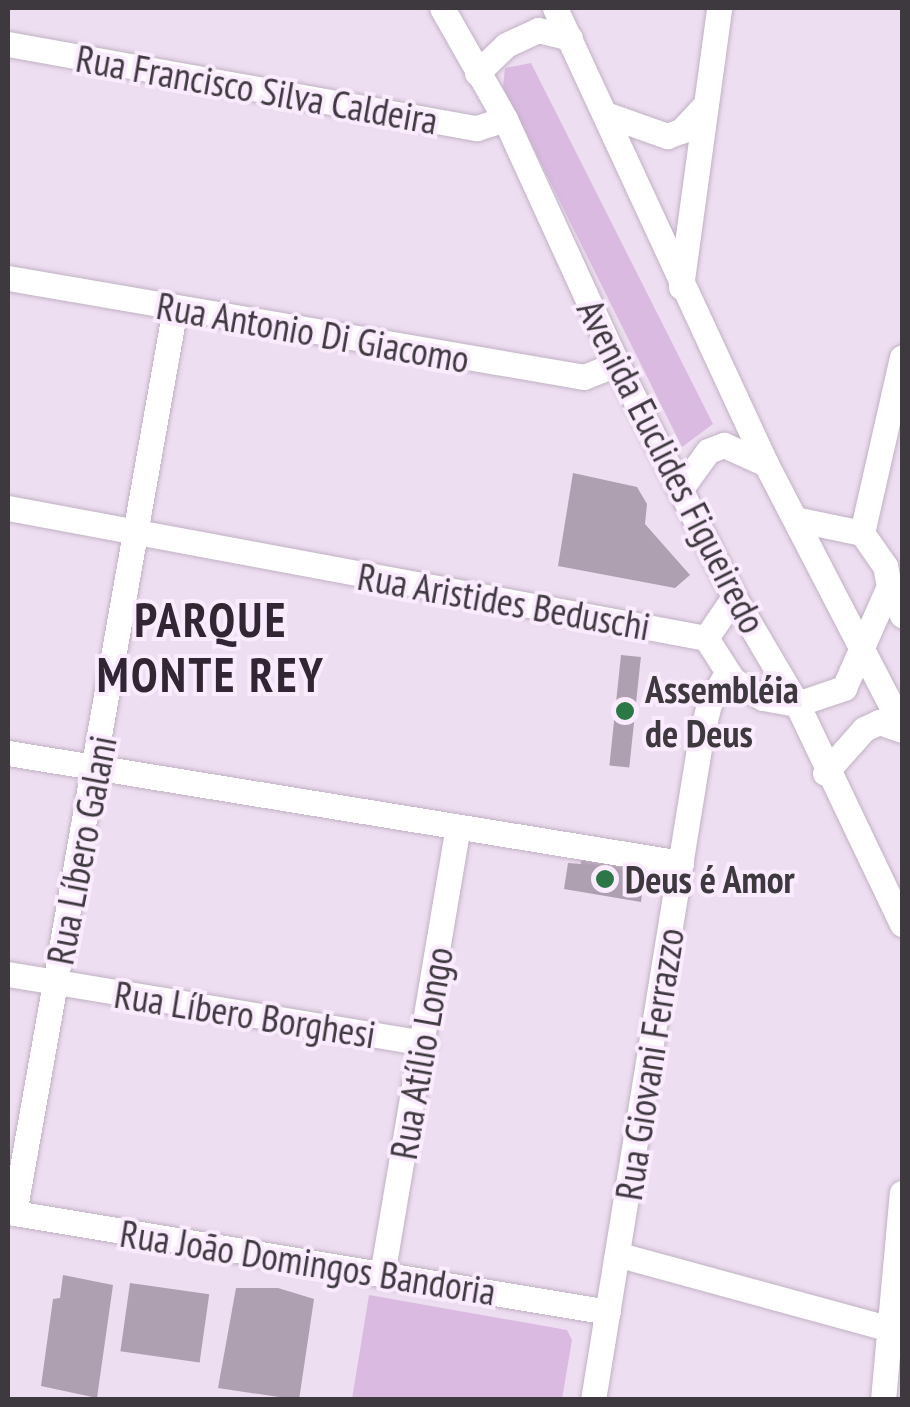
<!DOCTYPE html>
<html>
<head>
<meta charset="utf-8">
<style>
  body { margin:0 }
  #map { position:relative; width:910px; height:1407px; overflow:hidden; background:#eedef1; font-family:"PT Sans Narrow",sans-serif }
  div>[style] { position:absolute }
  .green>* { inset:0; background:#dabae1 }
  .building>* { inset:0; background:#ae9fb1; transform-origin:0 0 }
  .roads { filter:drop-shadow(0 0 2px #c0b1c3) drop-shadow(0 0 2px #c0b1c3) }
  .minor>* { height:25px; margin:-12.5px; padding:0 12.5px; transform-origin:12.5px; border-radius:12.5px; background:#fff }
  .dots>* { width:28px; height:28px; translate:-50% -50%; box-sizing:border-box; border:5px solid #fbebff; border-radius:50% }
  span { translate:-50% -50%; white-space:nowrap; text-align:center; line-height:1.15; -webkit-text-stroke:8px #fbebff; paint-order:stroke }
  .street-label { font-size:38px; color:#3e383f }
  .poi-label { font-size:38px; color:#3e383f; font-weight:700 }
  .left { translate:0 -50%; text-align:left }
  .district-label { font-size:48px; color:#322635; font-weight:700; letter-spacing:2.5px }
  .frame { position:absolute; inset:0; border:10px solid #3e383f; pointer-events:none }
</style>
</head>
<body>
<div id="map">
  <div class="green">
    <i style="clip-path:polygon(531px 63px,713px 424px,682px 447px,503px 87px,505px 68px)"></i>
    <i style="clip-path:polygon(369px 1295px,567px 1330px,572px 1340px,562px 1399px,352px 1399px)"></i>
  </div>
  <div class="building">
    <i style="clip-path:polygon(573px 473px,637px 487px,647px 504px,645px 524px,690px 575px,675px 588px,558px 566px)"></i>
    <i style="left:621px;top:655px;width:20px;height:111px;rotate:6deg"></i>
    <i style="clip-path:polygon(580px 856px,645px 869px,641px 902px,564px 889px,568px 863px,581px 864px)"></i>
    <i style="clip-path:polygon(63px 1275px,113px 1285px,97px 1398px,41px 1386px,53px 1299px,60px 1298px)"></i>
    <i style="left:130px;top:1283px;width:80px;height:69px;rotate:8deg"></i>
    <i style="clip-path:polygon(236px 1288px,278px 1288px,314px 1299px,299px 1400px,218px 1388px)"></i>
  </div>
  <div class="roads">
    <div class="minor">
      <i style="left:442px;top:8px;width:128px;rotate:60.4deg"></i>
      <i style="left:505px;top:119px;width:269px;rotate:65.4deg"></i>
      <i style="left:617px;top:364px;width:261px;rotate:63.3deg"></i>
      <i style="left:734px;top:597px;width:124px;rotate:59.5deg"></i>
      <i style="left:797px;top:704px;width:244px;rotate:64.5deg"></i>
      <i style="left:555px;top:8px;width:502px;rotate:65.17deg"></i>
      <i style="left:766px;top:464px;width:295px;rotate:62.6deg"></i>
      <i style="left:8px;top:44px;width:476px;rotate:10.2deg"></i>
      <i style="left:477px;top:128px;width:29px;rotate:-18deg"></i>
      <i style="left:477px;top:73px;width:40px;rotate:-44deg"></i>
      <i style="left:506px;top:45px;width:35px;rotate:-25deg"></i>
      <i style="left:538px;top:30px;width:33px;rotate:14deg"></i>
      <i style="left:608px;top:115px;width:63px;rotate:19.6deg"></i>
      <i style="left:667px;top:136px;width:15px;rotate:-20deg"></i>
      <i style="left:681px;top:131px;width:33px;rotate:-47deg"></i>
      <i style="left:8px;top:278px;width:584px;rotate:9.75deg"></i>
      <i style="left:584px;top:377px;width:35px;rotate:-22deg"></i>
      <i style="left:681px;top:287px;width:282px;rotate:-82.2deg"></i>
      <i style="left:682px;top:487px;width:44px;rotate:-54.2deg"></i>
      <i style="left:708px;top:451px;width:17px;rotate:-21deg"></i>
      <i style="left:724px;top:445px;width:46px;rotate:24.3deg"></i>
      <i style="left:8px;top:508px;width:710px;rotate:10.55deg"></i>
      <i style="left:862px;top:533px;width:180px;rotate:-77.2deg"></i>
      <i style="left:889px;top:586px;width:32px;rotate:66deg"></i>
      <i style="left:734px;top:597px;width:50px;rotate:124.3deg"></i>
      <i style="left:706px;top:638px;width:50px;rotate:57.3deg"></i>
      <i style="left:733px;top:680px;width:35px;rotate:31deg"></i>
      <i style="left:763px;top:698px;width:35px;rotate:10deg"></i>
      <i style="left:797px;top:704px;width:50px;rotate:-18.8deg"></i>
      <i style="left:844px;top:688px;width:111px;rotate:-66.2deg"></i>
      <i style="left:889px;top:586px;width:20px;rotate:-101deg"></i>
      <i style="left:885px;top:566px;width:40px;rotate:-124.9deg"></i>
      <i style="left:862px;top:533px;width:64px;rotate:-168.3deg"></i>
      <i style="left:8px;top:753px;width:682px;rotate:9.28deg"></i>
      <i style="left:825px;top:773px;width:59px;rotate:-48.4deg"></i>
      <i style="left:864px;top:729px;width:17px;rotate:-25deg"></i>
      <i style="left:879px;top:722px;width:24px;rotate:19deg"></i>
      <i style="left:8px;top:974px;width:422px;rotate:9.4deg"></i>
      <i style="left:8px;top:1212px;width:608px;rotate:9.46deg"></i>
      <i style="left:14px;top:1213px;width:919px;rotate:-79.91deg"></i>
      <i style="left:620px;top:1255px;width:276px;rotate:15.3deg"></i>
      <i style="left:382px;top:1275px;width:450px;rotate:-80.4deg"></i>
      <i style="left:593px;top:1400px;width:673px;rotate:-80.76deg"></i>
      <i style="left:701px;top:736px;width:33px;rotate:-76deg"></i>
      <i style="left:709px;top:704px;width:34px;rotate:-60deg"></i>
      <i style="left:883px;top:1400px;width:208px;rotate:-84.8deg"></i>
    </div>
  </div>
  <div class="dots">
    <i style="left:625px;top:711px;background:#2c7746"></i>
    <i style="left:605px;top:879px;background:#2c7746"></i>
  </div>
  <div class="street-label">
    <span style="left:257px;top:89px;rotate:10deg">Rua Francisco Silva Caldeira</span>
    <span style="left:313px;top:332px;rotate:10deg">Rua Antonio Di Giacomo</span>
    <span style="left:672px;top:466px;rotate:63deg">Avenida Euclides Figueiredo</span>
    <span style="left:504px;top:601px;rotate:10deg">Rua Aristides Beduschi</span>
    <span style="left:81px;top:850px;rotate:-79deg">Rua Líbero Galani</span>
    <span style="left:245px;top:1014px;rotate:9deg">Rua Líbero Borghesi</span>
    <span style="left:421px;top:1053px;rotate:-80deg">Rua Atílio Longo</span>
    <span style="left:649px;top:1064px;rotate:-81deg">Rua Giovani Ferrazzo</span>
    <span style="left:308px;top:1262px;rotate:9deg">Rua João Domingos Bandoria</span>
  </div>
  <div class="poi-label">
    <span class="left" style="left:645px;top:711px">Assembléia<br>de Deus</span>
    <span class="left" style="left:625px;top:879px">Deus é Amor</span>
  </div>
  <div class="district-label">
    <span style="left:211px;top:647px">PARQUE<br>MONTE REY</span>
  </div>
  <div class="frame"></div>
</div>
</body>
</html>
